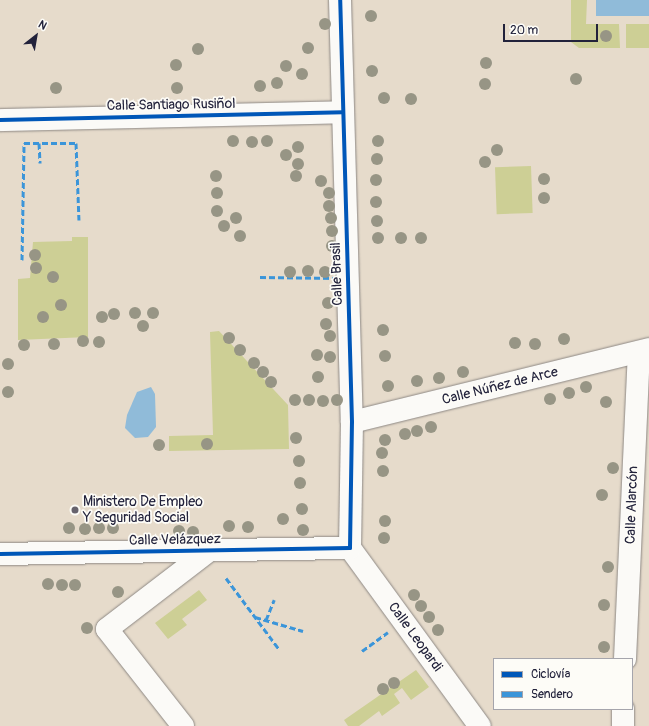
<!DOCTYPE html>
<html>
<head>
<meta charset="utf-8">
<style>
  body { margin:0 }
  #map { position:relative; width:649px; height:726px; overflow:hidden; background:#e6dbcb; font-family:Pangolin,sans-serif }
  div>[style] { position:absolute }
  .green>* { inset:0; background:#cdcf95; transform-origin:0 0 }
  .water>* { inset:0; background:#90bbd9; transform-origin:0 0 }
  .roads { filter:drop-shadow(0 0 1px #8d8884) drop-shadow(0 0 1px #8d8884) }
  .minor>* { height:22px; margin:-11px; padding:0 11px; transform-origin:11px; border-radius:11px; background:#fbfaf7 }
  .quiet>* { height:3px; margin-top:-1.5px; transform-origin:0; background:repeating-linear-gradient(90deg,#3b95d9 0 6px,transparent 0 9px) }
  .cycleway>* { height:4px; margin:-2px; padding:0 2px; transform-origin:2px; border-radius:2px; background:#0057b8 }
  .trees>* { width:12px; height:12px; margin:-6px; border-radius:50%; background:#979585 }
  .dots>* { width:11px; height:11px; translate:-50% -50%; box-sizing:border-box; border:2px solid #fdfcf7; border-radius:50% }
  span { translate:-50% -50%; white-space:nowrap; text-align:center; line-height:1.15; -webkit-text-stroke:3.5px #fdfcf7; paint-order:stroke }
  .street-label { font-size:14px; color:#22223b }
  .poi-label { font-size:14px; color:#22223b }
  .left { translate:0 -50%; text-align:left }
  .legend { position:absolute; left:493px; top:658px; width:140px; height:52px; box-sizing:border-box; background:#fdfcf7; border:1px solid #a5a5ac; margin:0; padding:5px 7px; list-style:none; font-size:12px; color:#22223b }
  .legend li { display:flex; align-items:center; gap:8px; height:20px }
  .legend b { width:20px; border:1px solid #a5a5ac }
  .north { position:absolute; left:16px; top:16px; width:40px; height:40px; -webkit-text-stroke:3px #fdfcf7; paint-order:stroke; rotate:31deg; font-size:11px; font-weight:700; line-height:16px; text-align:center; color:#22223b }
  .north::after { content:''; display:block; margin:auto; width:14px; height:18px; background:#22223b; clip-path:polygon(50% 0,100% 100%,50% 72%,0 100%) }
  .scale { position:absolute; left:503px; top:24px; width:95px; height:18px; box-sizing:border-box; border:2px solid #22223b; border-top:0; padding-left:5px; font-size:12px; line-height:14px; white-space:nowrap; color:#22223b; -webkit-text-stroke:3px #fdfcf7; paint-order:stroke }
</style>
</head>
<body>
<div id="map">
  <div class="green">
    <i style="clip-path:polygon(571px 0,587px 0,586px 24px,619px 24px,620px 48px,579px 48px,571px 42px)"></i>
    <i style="left:626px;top:24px;width:23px;height:24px"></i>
    <i style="left:531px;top:166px;width:47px;height:36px;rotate:88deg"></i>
    <i style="clip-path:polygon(72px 237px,88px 237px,88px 337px,18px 340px,18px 279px,30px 278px,33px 242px,72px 241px)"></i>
    <i style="clip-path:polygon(219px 331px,288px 405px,289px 449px,169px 451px,169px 436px,213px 435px,210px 332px)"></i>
    <i style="clip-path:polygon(199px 590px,207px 600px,182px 619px,187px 625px,168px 639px,155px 623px)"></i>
    <i style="clip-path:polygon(416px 670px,429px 687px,411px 700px,402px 688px,394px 694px,400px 703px,382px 716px,379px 711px,359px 726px,348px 726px,344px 720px)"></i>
  </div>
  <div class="water">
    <i style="left:596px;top:0;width:53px;height:16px"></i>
    <i style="clip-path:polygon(151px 387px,155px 394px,156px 427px,148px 437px,135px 438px,125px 428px,127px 415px,137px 392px)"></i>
  </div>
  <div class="roads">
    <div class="minor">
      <i style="left:340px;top:0;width:422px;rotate:88.4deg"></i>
      <i style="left:352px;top:422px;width:126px;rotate:90.9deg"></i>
      <i style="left:0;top:120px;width:343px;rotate:-1.3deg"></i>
      <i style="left:352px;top:422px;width:306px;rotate:-13.8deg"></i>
      <i style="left:350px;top:548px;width:220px;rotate:53.9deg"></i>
      <i style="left:0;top:554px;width:350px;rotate:-1deg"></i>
      <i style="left:625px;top:659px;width:307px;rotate:-87.4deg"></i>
      <i style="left:183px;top:726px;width:123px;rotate:-128.1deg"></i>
      <i style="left:107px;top:629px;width:130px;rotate:-37.5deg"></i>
      <i style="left:623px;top:726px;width:17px;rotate:-90deg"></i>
    </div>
  </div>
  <div class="quiet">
    <i style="left:39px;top:143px;width:20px;rotate:87deg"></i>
    <i style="left:22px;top:260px;width:117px;rotate:-89deg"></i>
    <i style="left:24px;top:143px;width:52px"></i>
    <i style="left:76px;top:143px;width:77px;rotate:87.8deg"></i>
    <i style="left:260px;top:277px;width:77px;rotate:0.7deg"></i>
    <i style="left:226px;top:578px;width:89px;rotate:53.3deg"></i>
    <i style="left:255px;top:617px;width:50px;rotate:16.3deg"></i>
    <i style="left:266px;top:620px;width:22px;rotate:-68deg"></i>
    <i style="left:362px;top:651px;width:32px;rotate:-36deg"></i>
  </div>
  <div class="cycleway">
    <i style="left:0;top:120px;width:343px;rotate:-1.3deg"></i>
    <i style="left:0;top:554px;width:350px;rotate:-1deg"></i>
    <i style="left:350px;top:548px;width:126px;rotate:-89.1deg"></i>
    <i style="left:352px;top:422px;width:422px;rotate:-91.6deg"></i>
  </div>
  <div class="trees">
    <i style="left:371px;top:16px"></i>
    <i style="left:325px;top:24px"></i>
    <i style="left:606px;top:36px"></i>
    <i style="left:308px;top:48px"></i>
    <i style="left:198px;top:49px"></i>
    <i style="left:486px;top:63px"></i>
    <i style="left:176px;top:65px"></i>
    <i style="left:286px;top:66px"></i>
    <i style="left:372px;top:71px"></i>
    <i style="left:302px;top:74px"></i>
    <i style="left:576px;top:79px"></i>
    <i style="left:277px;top:83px"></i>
    <i style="left:485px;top:84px"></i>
    <i style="left:260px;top:86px"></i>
    <i style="left:56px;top:88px"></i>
    <i style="left:177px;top:88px"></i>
    <i style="left:384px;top:98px"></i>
    <i style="left:411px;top:99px"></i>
    <i style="left:233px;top:141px"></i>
    <i style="left:267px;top:141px"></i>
    <i style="left:378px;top:141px"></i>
    <i style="left:252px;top:142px"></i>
    <i style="left:298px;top:147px"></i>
    <i style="left:497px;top:150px"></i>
    <i style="left:286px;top:155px"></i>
    <i style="left:377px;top:159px"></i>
    <i style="left:485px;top:162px"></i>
    <i style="left:298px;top:164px"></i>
    <i style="left:216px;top:176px"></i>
    <i style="left:296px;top:176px"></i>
    <i style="left:544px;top:179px"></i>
    <i style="left:376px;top:180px"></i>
    <i style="left:321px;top:181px"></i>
    <i style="left:217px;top:193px"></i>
    <i style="left:329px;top:193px"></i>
    <i style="left:544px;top:198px"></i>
    <i style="left:376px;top:202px"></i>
    <i style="left:329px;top:206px"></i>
    <i style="left:217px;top:211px"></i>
    <i style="left:236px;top:218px"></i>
    <i style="left:331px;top:218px"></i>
    <i style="left:377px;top:221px"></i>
    <i style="left:224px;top:226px"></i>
    <i style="left:332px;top:231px"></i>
    <i style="left:240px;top:236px"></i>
    <i style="left:378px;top:238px"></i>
    <i style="left:401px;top:238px"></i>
    <i style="left:421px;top:238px"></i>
    <i style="left:332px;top:246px"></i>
    <i style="left:35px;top:255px"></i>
    <i style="left:36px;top:268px"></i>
    <i style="left:308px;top:271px"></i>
    <i style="left:290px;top:272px"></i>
    <i style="left:325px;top:272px"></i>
    <i style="left:53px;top:277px"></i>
    <i style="left:328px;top:303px"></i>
    <i style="left:61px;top:305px"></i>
    <i style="left:135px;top:313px"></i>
    <i style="left:153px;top:313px"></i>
    <i style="left:114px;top:314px"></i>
    <i style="left:43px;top:317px"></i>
    <i style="left:102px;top:317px"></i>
    <i style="left:326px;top:324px"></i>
    <i style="left:143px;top:326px"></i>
    <i style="left:383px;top:330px"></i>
    <i style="left:330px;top:336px"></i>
    <i style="left:229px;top:338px"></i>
    <i style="left:564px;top:339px"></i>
    <i style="left:83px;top:341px"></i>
    <i style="left:99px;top:342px"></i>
    <i style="left:515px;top:343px"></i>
    <i style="left:54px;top:344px"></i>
    <i style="left:535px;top:344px"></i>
    <i style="left:24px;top:345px"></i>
    <i style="left:240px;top:350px"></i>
    <i style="left:317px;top:355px"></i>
    <i style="left:385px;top:356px"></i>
    <i style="left:330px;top:357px"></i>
    <i style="left:254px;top:363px"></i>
    <i style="left:8px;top:364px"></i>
    <i style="left:263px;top:372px"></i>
    <i style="left:463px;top:372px"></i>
    <i style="left:318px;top:377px"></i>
    <i style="left:439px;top:378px"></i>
    <i style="left:417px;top:381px"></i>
    <i style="left:271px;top:382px"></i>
    <i style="left:388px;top:386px"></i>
    <i style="left:586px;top:387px"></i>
    <i style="left:8px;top:392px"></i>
    <i style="left:569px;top:393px"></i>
    <i style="left:550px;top:399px"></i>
    <i style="left:295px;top:400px"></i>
    <i style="left:309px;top:400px"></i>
    <i style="left:337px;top:400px"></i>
    <i style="left:323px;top:401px"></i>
    <i style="left:606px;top:402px"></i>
    <i style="left:431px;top:427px"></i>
    <i style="left:417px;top:431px"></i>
    <i style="left:405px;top:434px"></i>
    <i style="left:296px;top:438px"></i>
    <i style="left:385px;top:440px"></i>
    <i style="left:207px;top:444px"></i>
    <i style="left:159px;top:445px"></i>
    <i style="left:382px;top:453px"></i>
    <i style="left:299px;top:461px"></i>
    <i style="left:613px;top:468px"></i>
    <i style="left:383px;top:471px"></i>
    <i style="left:300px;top:483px"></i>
    <i style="left:602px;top:495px"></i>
    <i style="left:302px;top:509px"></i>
    <i style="left:283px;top:519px"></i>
    <i style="left:385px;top:521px"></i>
    <i style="left:229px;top:526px"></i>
    <i style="left:248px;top:527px"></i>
    <i style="left:69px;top:528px"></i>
    <i style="left:99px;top:528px"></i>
    <i style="left:113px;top:528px"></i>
    <i style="left:85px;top:529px"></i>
    <i style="left:303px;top:530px"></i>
    <i style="left:179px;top:531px"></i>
    <i style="left:193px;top:532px"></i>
    <i style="left:384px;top:538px"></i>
    <i style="left:608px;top:567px"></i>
    <i style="left:48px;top:584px"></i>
    <i style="left:62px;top:585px"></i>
    <i style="left:75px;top:585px"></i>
    <i style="left:118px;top:592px"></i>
    <i style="left:414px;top:595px"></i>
    <i style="left:604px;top:605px"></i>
    <i style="left:421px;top:606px"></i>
    <i style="left:429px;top:617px"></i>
    <i style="left:87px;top:628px"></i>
    <i style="left:438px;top:630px"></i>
    <i style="left:604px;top:647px"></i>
    <i style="left:394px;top:683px"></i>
    <i style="left:383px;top:689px"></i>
  </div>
  <div class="dots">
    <i style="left:75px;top:510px;background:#67636d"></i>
  </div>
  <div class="street-label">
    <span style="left:171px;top:105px;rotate:-1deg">Calle Santiago Rusiñol</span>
    <span style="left:337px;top:274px;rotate:-92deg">Calle Brasil</span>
    <span style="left:500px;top:386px;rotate:-14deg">Calle Núñez de Arce</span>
    <span style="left:632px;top:505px;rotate:-88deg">Calle Alarcón</span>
    <span style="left:175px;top:540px;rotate:-1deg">Calle Velázquez</span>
    <span style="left:415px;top:637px;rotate:54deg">Calle Leopardi</span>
  </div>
  <div class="poi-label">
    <span class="left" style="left:83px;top:510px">Ministero De Empleo<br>Y Seguridad Social</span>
  </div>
  <ul class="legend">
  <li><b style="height:5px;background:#0057b8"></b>Ciclovía</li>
  <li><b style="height:5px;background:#3b95d9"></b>Sendero</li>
  </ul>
  <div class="north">N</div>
  <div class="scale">20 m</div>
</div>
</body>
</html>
